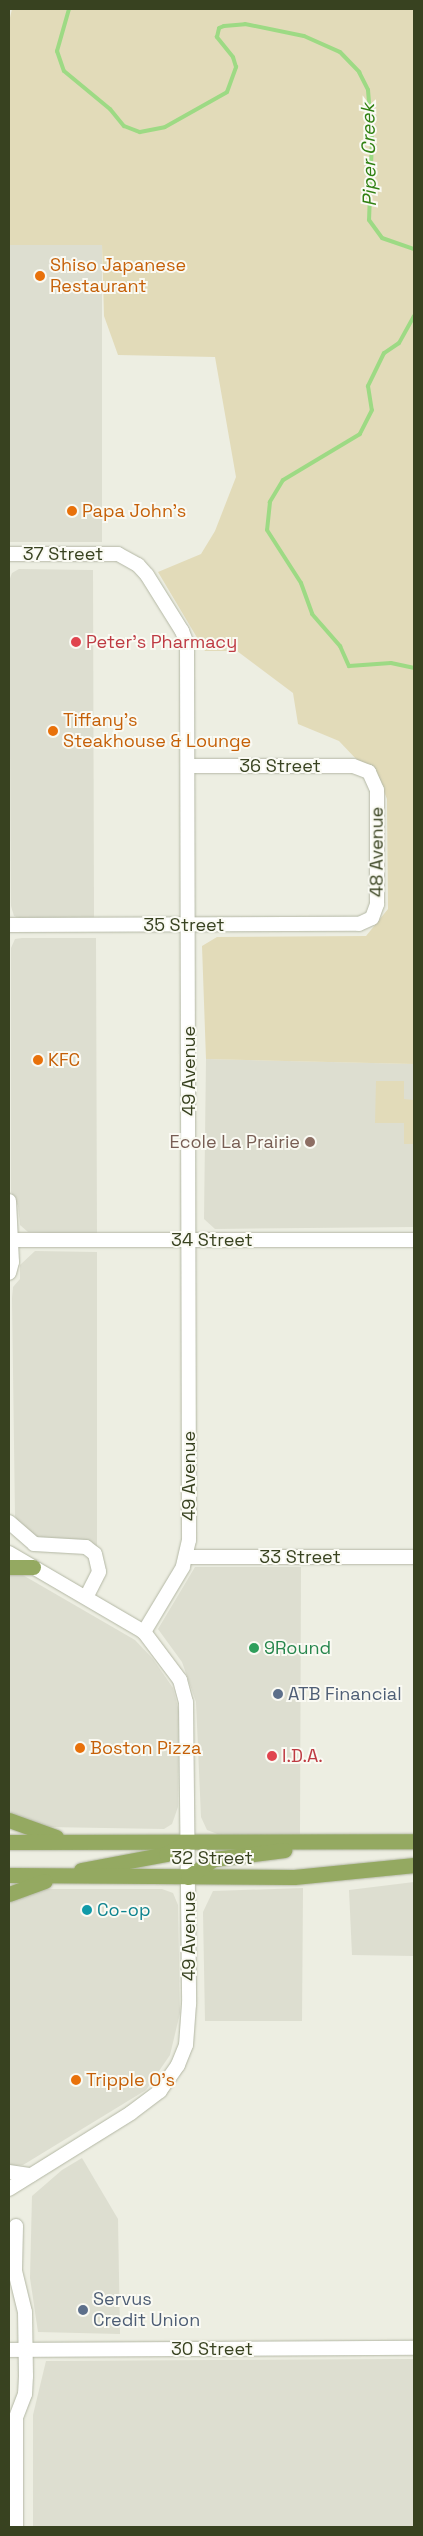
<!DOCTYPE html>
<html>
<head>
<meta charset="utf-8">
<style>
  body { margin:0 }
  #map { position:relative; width:423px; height:2536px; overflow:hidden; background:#edeee2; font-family:"Space Grotesk",sans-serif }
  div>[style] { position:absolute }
  .built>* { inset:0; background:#ddded0; transform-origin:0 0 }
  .green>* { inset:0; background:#e2dbb9 }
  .stream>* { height:4px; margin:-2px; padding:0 2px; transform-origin:2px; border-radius:2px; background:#9dda84 }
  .roads { filter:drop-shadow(0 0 1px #b3b7a4) drop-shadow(0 0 1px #b3b7a4) }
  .minor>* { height:14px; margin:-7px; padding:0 7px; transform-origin:7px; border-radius:7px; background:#fff }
  .major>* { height:15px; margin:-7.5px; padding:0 7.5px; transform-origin:7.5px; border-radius:7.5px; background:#94a961 }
  .dots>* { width:14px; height:14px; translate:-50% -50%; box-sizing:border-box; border:2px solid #fafaf3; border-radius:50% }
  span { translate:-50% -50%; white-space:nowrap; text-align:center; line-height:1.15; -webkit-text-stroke:4px #fafaf3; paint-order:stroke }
  .food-label { font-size:18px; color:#c56008 }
  .left { translate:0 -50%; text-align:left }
  .street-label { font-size:18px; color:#384220 }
  .health-label { font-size:18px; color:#be3a42 }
  .education-label { font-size:18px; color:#785e54 }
  .right { translate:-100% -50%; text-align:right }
  .leisure-label { font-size:18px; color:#27864d }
  .service-label { font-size:18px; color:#4e5e75 }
  .culture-label { font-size:18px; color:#0d838f }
  .water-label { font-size:19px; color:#308012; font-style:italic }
  .frame { position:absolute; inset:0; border:10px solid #384220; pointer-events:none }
</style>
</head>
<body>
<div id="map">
  <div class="built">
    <i style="left:9px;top:245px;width:93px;height:297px"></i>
    <i style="clip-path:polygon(19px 569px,93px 570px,94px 919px,21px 919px,14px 916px,11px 906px,9px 581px,12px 573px)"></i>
    <i style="clip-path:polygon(22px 938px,96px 938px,97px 1235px,28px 1232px,20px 1225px,18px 1206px,11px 1192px,11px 948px,15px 939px)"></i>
    <i style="clip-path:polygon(206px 1059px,414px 1064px,414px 1227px,215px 1229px,204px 1219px)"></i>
    <i style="clip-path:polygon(35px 1251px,97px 1252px,97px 1546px,55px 1546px,40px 1542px,22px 1529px,15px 1516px,12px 1298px,13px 1287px,20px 1279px,20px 1265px)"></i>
    <i style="clip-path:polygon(195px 1567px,301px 1567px,300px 1835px,220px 1835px,207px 1830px,201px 1817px,196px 1702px,182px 1662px,158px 1629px)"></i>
    <i style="clip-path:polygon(21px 1574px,135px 1640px,153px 1659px,173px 1688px,179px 1711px,178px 1807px,172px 1824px,164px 1829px,47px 1827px,9px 1816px,9px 1575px)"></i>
    <i style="clip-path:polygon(414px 1882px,414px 1956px,352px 1955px,349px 1890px)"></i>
    <i style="clip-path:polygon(303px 1888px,302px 2021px,205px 2021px,203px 1912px,213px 1891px)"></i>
    <i style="clip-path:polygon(33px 1889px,162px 1889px,173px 1893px,178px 1905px,180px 2013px,170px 2055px,146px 2090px,23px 2165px,9px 2166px,9px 1900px)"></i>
    <i style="clip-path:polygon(82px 2158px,118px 2219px,120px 2334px,38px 2332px,30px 2278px,32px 2196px,62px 2170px)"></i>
    <i style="clip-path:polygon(414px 2359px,414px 2527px,33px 2527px,33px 2415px,46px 2361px)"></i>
  </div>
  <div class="green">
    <i style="clip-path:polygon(12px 9px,414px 9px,414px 1064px,206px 1059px,202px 946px,217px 937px,366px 936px,388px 909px,387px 799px,376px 772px,358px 761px,339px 741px,298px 724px,293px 693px,237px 651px,205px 651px,158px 572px,201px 554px,215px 531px,236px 477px,215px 357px,118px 355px,104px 316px,102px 245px,9px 245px,9px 22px)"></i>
    <i style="clip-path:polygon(376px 1081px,404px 1081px,404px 1099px,414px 1100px,414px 1144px,404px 1144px,404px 1123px,375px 1123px)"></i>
  </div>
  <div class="stream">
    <i style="left:69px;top:9px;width:44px;rotate:105.9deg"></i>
    <i style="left:57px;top:51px;width:21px;rotate:71deg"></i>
    <i style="left:64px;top:71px;width:60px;rotate:39.6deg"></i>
    <i style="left:110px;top:109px;width:22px;rotate:51deg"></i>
    <i style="left:124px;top:126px;width:17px;rotate:21deg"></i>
    <i style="left:140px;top:132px;width:25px;rotate:-11deg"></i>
    <i style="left:165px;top:127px;width:71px;rotate:-29.4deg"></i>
    <i style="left:227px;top:92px;width:27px;rotate:-70deg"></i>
    <i style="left:236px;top:67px;width:10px;rotate:-107deg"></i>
    <i style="left:233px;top:57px;width:26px;rotate:-129deg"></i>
    <i style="left:217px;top:37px;width:9px;rotate:-77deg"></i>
    <i style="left:219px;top:28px;width:5px;rotate:-22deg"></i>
    <i style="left:224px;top:26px;width:21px;rotate:-5deg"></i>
    <i style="left:245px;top:24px;width:60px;rotate:11.5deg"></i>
    <i style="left:304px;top:36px;width:39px;rotate:24deg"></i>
    <i style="left:340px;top:52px;width:28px;rotate:46deg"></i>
    <i style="left:359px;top:72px;width:20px;rotate:63deg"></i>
    <i style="left:368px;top:90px;width:49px;rotate:85.3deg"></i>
    <i style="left:372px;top:139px;width:81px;rotate:92.1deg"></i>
    <i style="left:369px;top:220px;width:22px;rotate:54deg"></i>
    <i style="left:382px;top:238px;width:34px;rotate:19deg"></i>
    <i style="left:414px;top:316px;width:31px;rotate:119deg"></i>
    <i style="left:399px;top:343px;width:18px;rotate:146deg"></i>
    <i style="left:384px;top:353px;width:37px;rotate:116deg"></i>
    <i style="left:368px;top:386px;width:24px;rotate:81deg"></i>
    <i style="left:372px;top:410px;width:27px;rotate:117deg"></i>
    <i style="left:360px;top:434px;width:90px;rotate:149.1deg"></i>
    <i style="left:283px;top:480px;width:26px;rotate:121deg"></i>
    <i style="left:270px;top:502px;width:28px;rotate:96deg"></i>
    <i style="left:267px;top:530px;width:63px;rotate:57.3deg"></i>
    <i style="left:301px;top:583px;width:33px;rotate:70deg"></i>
    <i style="left:312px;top:614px;width:43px;rotate:48.8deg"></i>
    <i style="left:340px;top:646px;width:22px;rotate:66deg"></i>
    <i style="left:349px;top:666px;width:42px;rotate:-4.1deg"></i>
    <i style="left:391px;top:663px;width:24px;rotate:12deg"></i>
  </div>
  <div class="roads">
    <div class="minor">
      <i style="left:9px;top:554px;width:109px"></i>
      <i style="left:118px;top:554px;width:23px;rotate:29deg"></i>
      <i style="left:138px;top:565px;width:13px;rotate:48deg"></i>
      <i style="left:147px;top:575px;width:66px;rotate:58deg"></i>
      <i style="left:182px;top:631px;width:14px;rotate:69deg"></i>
      <i style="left:187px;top:644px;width:896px;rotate:89.87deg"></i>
      <i style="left:189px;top:1540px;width:28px;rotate:103deg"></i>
      <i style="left:183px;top:1567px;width:76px;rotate:121deg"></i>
      <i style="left:9px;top:925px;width:350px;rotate:-0.2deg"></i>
      <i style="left:359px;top:924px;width:14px;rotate:-25deg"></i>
      <i style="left:372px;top:918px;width:15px;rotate:-70deg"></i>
      <i style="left:377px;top:904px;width:114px;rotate:-90deg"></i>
      <i style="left:377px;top:790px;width:20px;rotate:-114deg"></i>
      <i style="left:369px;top:772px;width:17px;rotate:-159deg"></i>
      <i style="left:353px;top:766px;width:164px;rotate:180deg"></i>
      <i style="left:9px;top:1201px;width:61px;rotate:87.2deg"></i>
      <i style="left:12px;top:1262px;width:11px;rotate:105deg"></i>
      <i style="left:9px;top:1240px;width:405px"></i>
      <i style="left:9px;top:1522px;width:33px;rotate:41deg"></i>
      <i style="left:34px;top:1544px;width:52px;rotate:3.3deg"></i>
      <i style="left:86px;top:1547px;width:11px;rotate:38deg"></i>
      <i style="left:95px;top:1554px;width:18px;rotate:77deg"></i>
      <i style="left:99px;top:1572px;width:28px;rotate:117deg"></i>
      <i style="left:9px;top:1553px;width:156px;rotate:30.3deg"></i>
      <i style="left:144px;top:1632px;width:60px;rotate:53.1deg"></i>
      <i style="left:180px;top:1680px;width:23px;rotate:75deg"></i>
      <i style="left:186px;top:1702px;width:302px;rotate:89.4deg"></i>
      <i style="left:189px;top:2004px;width:41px;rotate:94.2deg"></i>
      <i style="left:186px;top:2045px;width:22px;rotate:112deg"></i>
      <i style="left:178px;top:2065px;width:32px;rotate:125deg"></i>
      <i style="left:160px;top:2091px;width:36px;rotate:143deg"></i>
      <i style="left:131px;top:2113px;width:144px;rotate:148.1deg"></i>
      <i style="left:187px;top:1557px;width:227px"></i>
      <i style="left:9px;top:2172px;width:22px;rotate:8deg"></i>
      <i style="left:16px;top:2226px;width:45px;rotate:91.3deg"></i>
      <i style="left:15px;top:2271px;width:42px;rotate:76.3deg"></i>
      <i style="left:25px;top:2312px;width:64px;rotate:89.1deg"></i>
      <i style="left:26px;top:2376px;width:18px;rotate:93deg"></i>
      <i style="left:25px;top:2394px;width:26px;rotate:111deg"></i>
      <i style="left:16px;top:2418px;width:109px;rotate:90deg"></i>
      <i style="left:9px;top:2350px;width:405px;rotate:-0.3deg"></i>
    </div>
    <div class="major">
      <i style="left:9px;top:1567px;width:24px"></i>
      <i style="left:9px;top:1820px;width:50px;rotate:19.9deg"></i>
      <i style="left:9px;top:1842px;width:405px;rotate:-0.1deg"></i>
      <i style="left:81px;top:1870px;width:86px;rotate:-10.7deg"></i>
      <i style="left:166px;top:1854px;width:23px;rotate:-29deg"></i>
      <i style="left:9px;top:1875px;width:285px;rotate:0.4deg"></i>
      <i style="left:294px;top:1877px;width:121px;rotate:-5.7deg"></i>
      <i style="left:188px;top:1877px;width:32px;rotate:-35deg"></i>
      <i style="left:214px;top:1859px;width:71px;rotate:-7.3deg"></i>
      <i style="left:9px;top:1894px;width:38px;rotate:-20deg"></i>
    </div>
  </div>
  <div class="dots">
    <i style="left:40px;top:276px;background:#e8710a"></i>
    <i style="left:72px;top:511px;background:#e8710a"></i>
    <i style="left:76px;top:642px;background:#e0444e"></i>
    <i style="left:53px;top:731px;background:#e8710a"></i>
    <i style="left:38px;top:1060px;background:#e8710a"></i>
    <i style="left:310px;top:1142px;background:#8d6e63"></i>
    <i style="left:254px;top:1648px;background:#2e9e5b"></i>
    <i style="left:278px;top:1694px;background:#5c6f8a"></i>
    <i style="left:80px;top:1748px;background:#e8710a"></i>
    <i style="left:272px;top:1756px;background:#e0444e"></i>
    <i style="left:87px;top:1910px;background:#0f9aa8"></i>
    <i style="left:76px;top:2080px;background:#e8710a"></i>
    <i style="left:83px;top:2310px;background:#5c6f8a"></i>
  </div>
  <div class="food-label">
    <span class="left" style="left:50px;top:276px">Shiso Japanese<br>Restaurant</span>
    <span class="left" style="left:82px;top:511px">Papa John's</span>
    <span class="left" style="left:63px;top:731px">Tiffany's<br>Steakhouse &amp; Lounge</span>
    <span class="left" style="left:48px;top:1060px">KFC</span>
    <span class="left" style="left:90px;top:1748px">Boston Pizza</span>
    <span class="left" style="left:86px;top:2080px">Tripple O's</span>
  </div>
  <div class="street-label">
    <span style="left:63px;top:554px">37 Street</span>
    <span style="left:280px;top:766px">36 Street</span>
    <span style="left:377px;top:852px;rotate:-90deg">48 Avenue</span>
    <span style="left:184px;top:925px">35 Street</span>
    <span style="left:189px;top:1071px;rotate:-90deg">49 Avenue</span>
    <span style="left:212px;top:1240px">34 Street</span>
    <span style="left:189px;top:1476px;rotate:-90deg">49 Avenue</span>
    <span style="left:300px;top:1557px">33 Street</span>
    <span style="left:212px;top:1858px">32 Street</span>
    <span style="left:189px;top:1936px;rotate:-90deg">49 Avenue</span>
    <span style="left:212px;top:2349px">30 Street</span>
  </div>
  <div class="health-label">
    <span class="left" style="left:86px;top:642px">Peter's Pharmacy</span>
    <span class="left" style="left:282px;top:1756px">I.D.A.</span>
  </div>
  <div class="education-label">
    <span class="right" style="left:300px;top:1142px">Ecole La Prairie</span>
  </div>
  <div class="leisure-label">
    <span class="left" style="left:264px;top:1648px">9Round</span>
  </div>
  <div class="service-label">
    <span class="left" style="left:288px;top:1694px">ATB Financial</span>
    <span class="left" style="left:93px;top:2310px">Servus<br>Credit Union</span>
  </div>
  <div class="culture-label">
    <span class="left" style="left:97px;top:1910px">Co-op</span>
  </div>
  <div class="water-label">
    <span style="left:369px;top:155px;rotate:-91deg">Piper Creek</span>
  </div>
  <div class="frame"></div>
</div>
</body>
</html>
